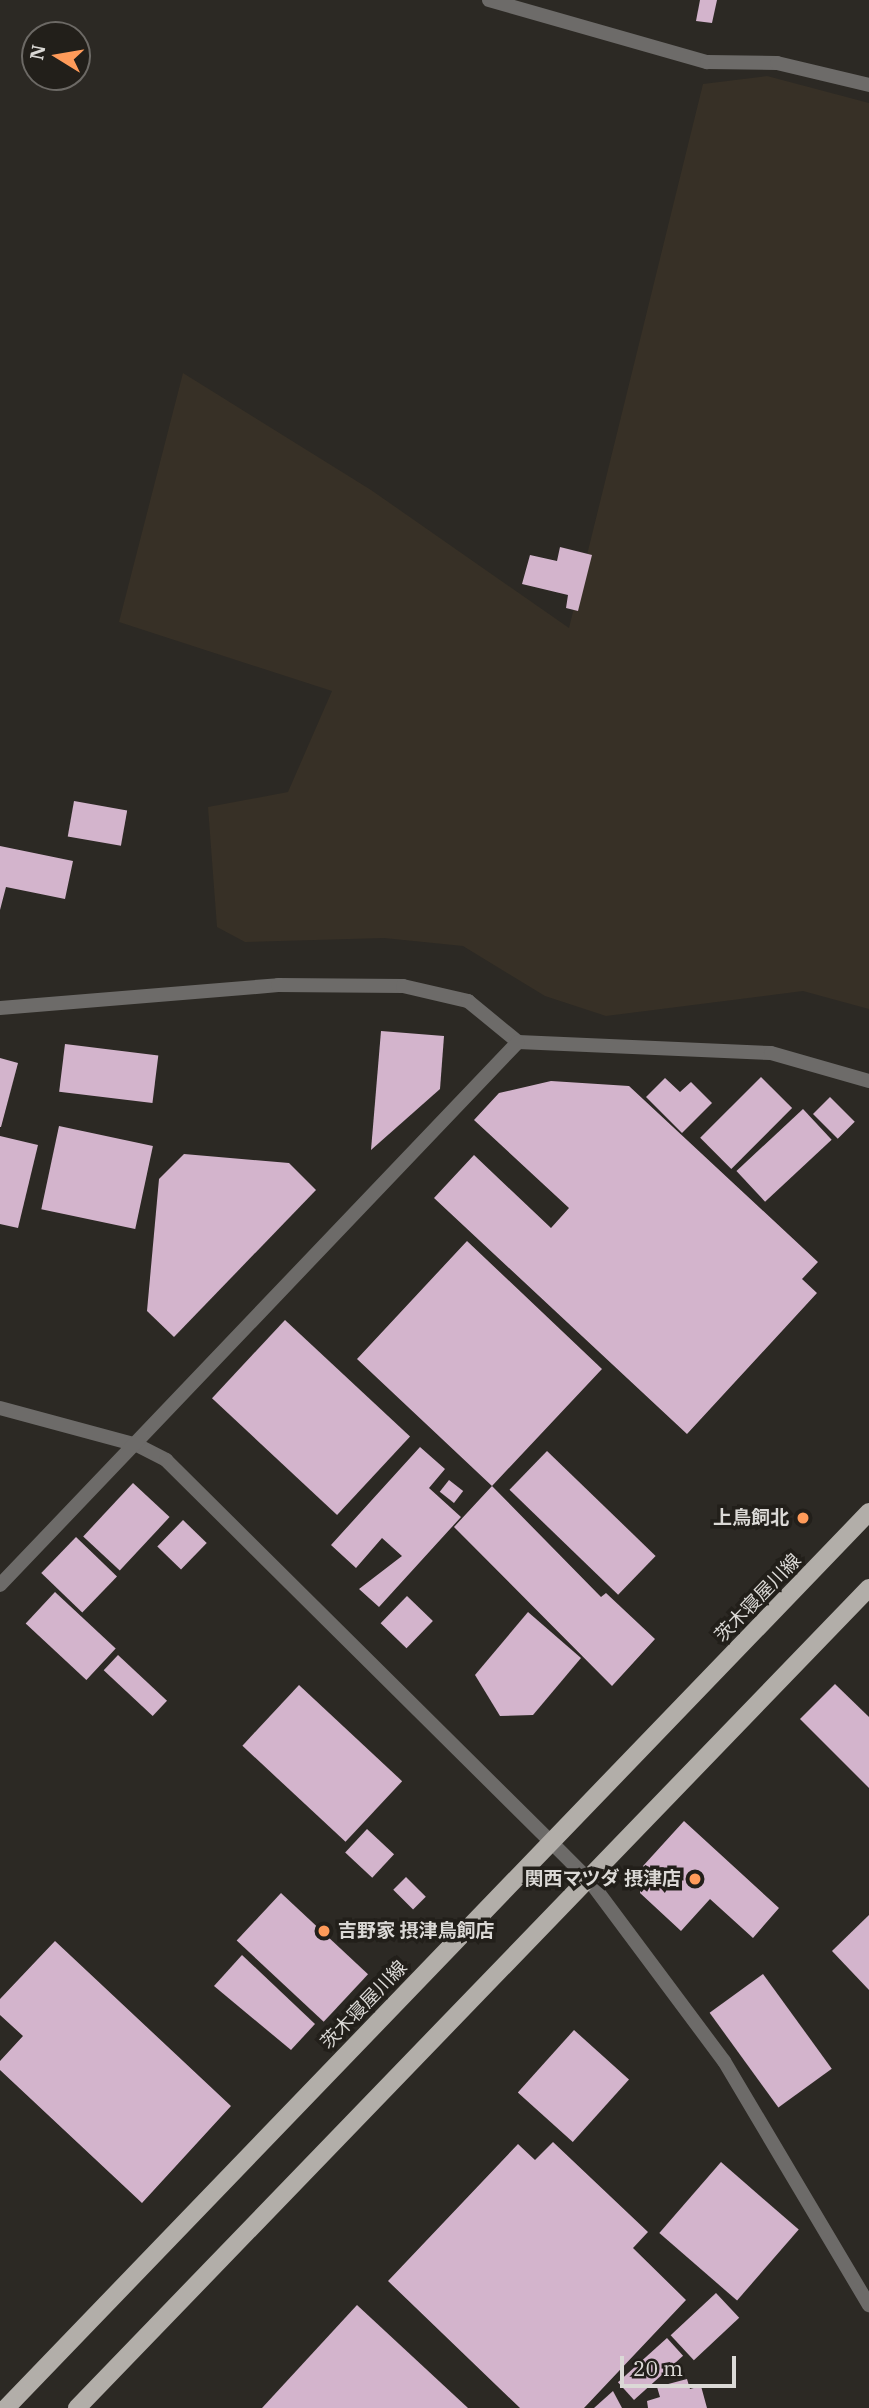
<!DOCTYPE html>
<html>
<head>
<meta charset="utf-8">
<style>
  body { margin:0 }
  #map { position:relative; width:869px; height:2408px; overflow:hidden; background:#2c2924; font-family:"IBM Plex Serif","Noto Sans JP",serif }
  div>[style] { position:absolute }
  .built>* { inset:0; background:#373026 }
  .building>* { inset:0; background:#d3b4cc; transform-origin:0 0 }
  .minor>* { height:14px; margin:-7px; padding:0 7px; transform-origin:7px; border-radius:7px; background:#6d6b69 }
  .tertiary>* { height:14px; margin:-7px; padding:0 7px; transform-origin:7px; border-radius:7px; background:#6d6b69 }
  .primary>* { height:18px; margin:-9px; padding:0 9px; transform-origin:9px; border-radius:9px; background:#b2aea9 }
  .dots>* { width:19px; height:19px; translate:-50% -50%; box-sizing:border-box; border:4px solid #221f1a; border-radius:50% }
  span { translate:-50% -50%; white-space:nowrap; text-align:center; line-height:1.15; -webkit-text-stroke:7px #221f1a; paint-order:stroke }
  .poi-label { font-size:19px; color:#dbd9d6; font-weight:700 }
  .right { translate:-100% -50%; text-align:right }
  .left { translate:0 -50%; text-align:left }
  .street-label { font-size:19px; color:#dbd9d6 }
  .north { position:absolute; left:21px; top:21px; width:70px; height:70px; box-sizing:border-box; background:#221f1a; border:2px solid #6c6965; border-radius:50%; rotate:281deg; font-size:19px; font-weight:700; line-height:28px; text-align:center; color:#dbd9d6 }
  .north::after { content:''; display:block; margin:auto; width:24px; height:32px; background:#ff9b5a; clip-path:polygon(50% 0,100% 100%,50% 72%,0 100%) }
  .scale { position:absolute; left:620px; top:2356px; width:116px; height:32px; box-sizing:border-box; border:4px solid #dbd9d6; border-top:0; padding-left:9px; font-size:21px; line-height:24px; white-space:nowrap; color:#dbd9d6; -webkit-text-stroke:5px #221f1a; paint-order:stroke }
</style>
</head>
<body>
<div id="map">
  <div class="built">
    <i style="clip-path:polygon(767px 76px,869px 103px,869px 1009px,803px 991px,606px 1016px,545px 996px,463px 946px,384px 938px,245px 942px,217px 927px,208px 807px,288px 792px,332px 691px,119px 622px,183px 373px,371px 490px,569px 628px,703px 84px)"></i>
  </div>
  <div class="building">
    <i style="clip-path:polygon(700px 0,717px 0,712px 23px,696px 21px)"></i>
    <i style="clip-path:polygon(560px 547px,592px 555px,578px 611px,566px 608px,568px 595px,522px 584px,530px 555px,557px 561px)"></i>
    <i style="left:74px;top:801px;width:54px;height:36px;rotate:10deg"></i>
    <i style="clip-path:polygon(0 846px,73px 861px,65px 899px,6px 887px,0 910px)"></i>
    <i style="clip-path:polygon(381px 1031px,444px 1036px,440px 1089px,371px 1150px)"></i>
    <i style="left:65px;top:1044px;width:94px;height:48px;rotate:7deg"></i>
    <i style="clip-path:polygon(0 1058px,18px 1063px,1px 1127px,0 1127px)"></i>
    <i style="left:761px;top:1077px;width:44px;height:86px;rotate:45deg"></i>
    <i style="clip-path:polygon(665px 1078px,680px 1092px,691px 1082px,712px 1103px,682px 1133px,646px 1097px)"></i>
    <i style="clip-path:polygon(551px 1081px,629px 1086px,818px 1262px,802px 1279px,817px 1293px,687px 1434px,434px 1198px,474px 1155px,551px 1228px,569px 1208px,474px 1120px,499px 1093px)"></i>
    <i style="left:830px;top:1097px;width:35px;height:24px;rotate:45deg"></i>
    <i style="left:803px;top:1109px;width:42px;height:91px;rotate:47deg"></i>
    <i style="left:59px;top:1126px;width:96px;height:85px;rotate:12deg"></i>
    <i style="clip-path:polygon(0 1136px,38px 1145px,18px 1228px,0 1224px)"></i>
    <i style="clip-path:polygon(184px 1154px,289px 1163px,316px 1190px,174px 1337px,147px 1311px,159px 1179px)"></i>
    <i style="clip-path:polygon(467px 1241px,602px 1369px,492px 1486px,601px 1597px,606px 1593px,655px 1639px,612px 1686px,454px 1527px,492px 1486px,357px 1359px)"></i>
    <i style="left:285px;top:1320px;width:171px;height:107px;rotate:43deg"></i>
    <i style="clip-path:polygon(420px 1447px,445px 1469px,429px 1488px,461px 1517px,379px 1607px,359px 1589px,402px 1556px,382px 1538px,356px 1568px,331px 1545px)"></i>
    <i style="left:547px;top:1451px;width:151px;height:54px;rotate:44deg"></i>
    <i style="left:449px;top:1480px;width:18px;height:15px;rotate:38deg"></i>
    <i style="left:133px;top:1483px;width:50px;height:73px;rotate:43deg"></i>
    <i style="left:183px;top:1520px;width:33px;height:37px;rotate:44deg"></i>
    <i style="left:76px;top:1537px;width:57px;height:50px;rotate:44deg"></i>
    <i style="left:55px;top:1592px;width:83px;height:43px;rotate:43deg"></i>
    <i style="left:407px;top:1596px;width:36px;height:38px;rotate:44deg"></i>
    <i style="clip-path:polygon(528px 1612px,581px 1658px,533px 1715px,500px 1716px,475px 1675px)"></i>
    <i style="left:118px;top:1655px;width:67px;height:21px;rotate:43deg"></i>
    <i style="clip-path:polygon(835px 1684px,869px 1717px,869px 1788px,800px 1719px)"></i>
    <i style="left:299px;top:1685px;width:141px;height:83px;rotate:43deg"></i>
    <i style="clip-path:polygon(684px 1821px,779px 1908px,753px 1938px,710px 1899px,681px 1931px,640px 1893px,643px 1866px)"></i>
    <i style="left:367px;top:1829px;width:37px;height:32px;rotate:43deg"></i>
    <i style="left:406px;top:1877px;width:28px;height:18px;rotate:45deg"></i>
    <i style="left:281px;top:1893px;width:119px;height:65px;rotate:43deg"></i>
    <i style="clip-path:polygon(869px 1915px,869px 1990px,832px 1951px)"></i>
    <i style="clip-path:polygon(55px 1941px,231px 2106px,142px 2203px,0 2070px,0 2061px,23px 2036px,0 2015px,0 1999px)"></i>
    <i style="clip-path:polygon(242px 1955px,315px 2024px,291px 2050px,214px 1986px)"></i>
    <i style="left:763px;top:1974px;width:117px;height:66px;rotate:54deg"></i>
    <i style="left:574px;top:2030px;width:74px;height:84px;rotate:42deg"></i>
    <i style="clip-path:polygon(553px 2142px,648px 2232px,633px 2248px,686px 2300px,584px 2408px,520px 2408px,388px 2281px,518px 2144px,535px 2160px)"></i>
    <i style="left:721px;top:2162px;width:103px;height:94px;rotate:41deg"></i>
    <i style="left:716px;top:2293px;width:34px;height:62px;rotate:47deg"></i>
    <i style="clip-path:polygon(357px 2305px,468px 2408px,262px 2408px)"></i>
    <i style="left:667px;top:2338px;width:24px;height:66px;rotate:48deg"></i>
    <i style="clip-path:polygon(687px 2379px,690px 2389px,701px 2386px,707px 2408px,648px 2408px,647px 2401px,660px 2397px,657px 2387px)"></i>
    <i style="clip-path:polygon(613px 2391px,622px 2408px,594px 2408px)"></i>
  </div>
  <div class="minor">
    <i style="left:489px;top:0;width:227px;rotate:15.9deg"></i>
    <i style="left:707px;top:62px;width:70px;rotate:0.8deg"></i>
    <i style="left:777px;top:63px;width:95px;rotate:13.4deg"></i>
    <i style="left:0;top:1008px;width:279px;rotate:-4.7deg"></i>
    <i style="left:278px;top:985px;width:125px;rotate:0.5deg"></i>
    <i style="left:403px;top:986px;width:67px;rotate:13deg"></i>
    <i style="left:468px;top:1001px;width:65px;rotate:39.4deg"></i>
    <i style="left:518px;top:1042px;width:253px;rotate:2.5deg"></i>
    <i style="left:771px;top:1053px;width:102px;rotate:15.9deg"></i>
    <i style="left:0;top:1408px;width:142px;rotate:15.1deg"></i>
    <i style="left:137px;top:1445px;width:33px;rotate:27deg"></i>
    <i style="left:166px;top:1460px;width:541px;rotate:44.78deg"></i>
    <i style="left:0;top:1585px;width:750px;rotate:-46.35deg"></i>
  </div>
  <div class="tertiary">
    <i style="left:550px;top:1841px;width:55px;rotate:45deg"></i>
    <i style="left:589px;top:1880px;width:226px;rotate:53.3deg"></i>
    <i style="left:724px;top:2061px;width:284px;rotate:59.3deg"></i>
  </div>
  <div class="primary">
    <i style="left:6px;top:2408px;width:1244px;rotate:-46.07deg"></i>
    <i style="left:77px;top:2408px;width:1140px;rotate:-46deg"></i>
  </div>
  <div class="dots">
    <i style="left:803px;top:1518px;background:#ff9b5a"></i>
    <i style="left:695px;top:1879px;background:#ff9b5a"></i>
    <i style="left:324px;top:1931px;background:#ff9b5a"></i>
  </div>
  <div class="poi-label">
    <span class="right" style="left:789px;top:1518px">上鳥飼北</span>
    <span class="right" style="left:681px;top:1879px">関西マツダ 摂津店</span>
    <span class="left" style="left:338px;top:1931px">吉野家 摂津鳥飼店</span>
  </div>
  <div class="street-label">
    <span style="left:758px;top:1598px;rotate:-46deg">茨木寝屋川線</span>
    <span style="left:364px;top:2005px;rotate:-46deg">茨木寝屋川線</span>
  </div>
  <div class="north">N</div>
  <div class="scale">20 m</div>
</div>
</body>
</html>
